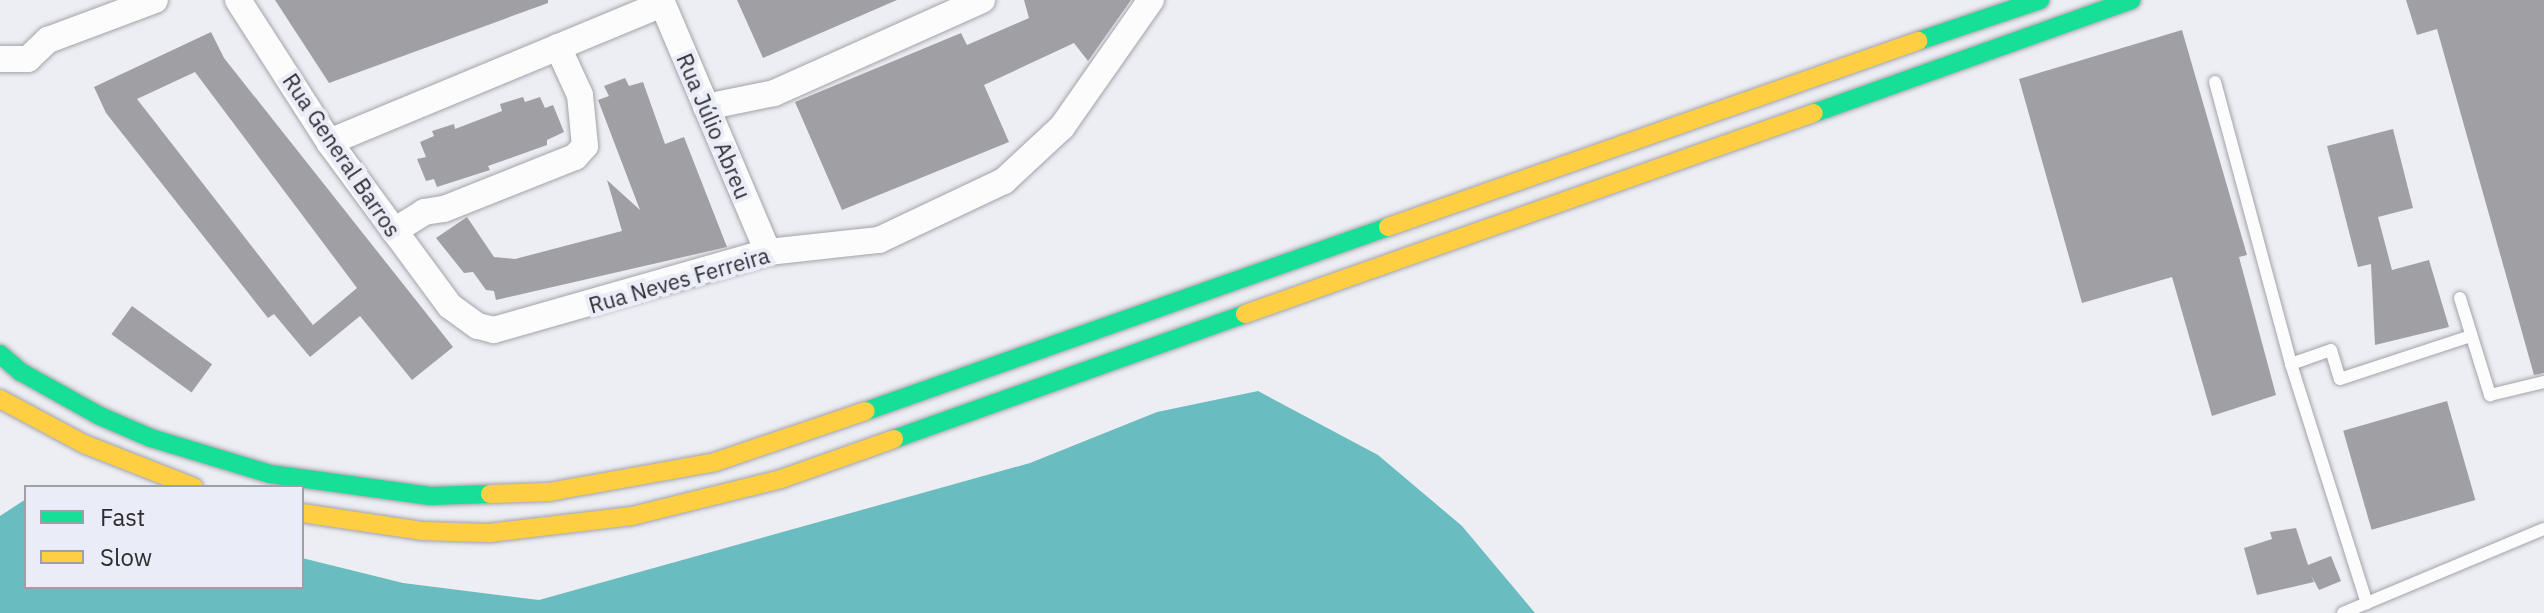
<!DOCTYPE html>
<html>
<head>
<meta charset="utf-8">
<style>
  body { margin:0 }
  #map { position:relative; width:2544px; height:613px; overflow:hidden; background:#edeef4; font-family:"IBM Plex Sans",sans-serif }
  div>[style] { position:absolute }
  .water>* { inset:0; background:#69bcbf }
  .building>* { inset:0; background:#9f9fa4; transform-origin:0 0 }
  .roads { filter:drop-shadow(0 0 2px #a3a3a8) drop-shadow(0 0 2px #a3a3a8) }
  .lane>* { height:12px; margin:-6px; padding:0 6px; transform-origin:6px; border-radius:6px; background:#fcfcfd }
  .street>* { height:26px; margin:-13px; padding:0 13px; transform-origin:13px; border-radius:13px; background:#fcfcfd }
  .fast>* { height:18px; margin:-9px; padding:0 9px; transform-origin:9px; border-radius:9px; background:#16e098 }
  .slow>* { height:18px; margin:-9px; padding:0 9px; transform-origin:9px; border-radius:9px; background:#ffcf43 }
  span { translate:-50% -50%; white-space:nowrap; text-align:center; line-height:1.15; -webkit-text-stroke:8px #eaecf7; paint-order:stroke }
  .street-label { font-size:22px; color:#2d2d31 }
  .legend { position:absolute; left:24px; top:485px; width:280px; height:104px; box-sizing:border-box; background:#eaecf7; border:2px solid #9ea0a8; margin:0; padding:10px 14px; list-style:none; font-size:24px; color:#2d2d31 }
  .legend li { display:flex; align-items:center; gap:16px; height:40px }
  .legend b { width:40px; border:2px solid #9ea0a8 }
</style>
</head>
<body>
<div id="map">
  <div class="water">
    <i style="clip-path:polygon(1258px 391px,1378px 455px,1462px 526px,1535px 613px,0 613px,0 516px,26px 499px,26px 587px,302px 587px,302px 558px,403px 583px,539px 600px,1030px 463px,1157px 412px)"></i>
  </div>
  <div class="building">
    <i style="clip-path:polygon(275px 0,548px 0,548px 3px,329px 83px)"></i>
    <i style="clip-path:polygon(737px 0,897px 0,763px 58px)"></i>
    <i style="clip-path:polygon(1024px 0,1131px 0,1088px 61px,1074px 43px,984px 85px,1009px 142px,842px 210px,795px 102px,961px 33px,967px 45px,1029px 18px)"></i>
    <i style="clip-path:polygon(2406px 0,2544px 0,2544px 373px,2534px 375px,2437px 29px,2417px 35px)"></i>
    <i style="clip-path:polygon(2182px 30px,2247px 255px,2239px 257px,2276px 395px,2212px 416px,2172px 277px,2082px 303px,2019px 79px)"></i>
    <i style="clip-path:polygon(evenodd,211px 32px,224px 58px,453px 347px,412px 380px,360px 316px,310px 357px,274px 314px,268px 318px,106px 113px,94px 87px,211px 32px,195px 72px,357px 288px,313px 325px,137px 99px,195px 72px)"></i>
    <i style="clip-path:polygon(625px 78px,629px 86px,643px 82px,665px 144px,684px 137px,727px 247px,496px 300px,494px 291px,486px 290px,473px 272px,464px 273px,436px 238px,467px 217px,494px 257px,515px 259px,622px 231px,607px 180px,640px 210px,598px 100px,609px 96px,604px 86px)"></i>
    <i style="clip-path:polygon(523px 97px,525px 102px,540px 97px,545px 108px,553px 105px,564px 132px,547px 140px,547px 145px,488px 166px,490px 170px,437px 187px,434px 179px,426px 181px,417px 159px,426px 157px,420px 142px,434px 136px,432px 131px,454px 124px,455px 129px,502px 111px,500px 104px)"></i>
    <i style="clip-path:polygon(2393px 129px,2413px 208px,2378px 217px,2392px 270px,2429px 260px,2449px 327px,2375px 345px,2371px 264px,2358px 267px,2327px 146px)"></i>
    <i style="left:132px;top:306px;width:99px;height:35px;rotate:36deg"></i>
    <i style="left:2447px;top:401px;width:103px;height:108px;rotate:74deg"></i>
    <i style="clip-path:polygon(2296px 528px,2308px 565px,2331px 556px,2341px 581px,2319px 590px,2311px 575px,2314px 582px,2257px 595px,2244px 548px,2272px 539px,2270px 532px)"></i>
  </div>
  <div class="roads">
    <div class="lane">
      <i style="left:2215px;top:82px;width:292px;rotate:74.9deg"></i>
      <i style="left:2291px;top:364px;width:251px;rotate:72.4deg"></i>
      <i style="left:2460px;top:298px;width:102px;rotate:72.8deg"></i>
      <i style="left:2490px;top:395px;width:56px;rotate:-13.5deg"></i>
      <i style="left:2291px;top:364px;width:42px;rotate:-19.3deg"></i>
      <i style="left:2331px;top:350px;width:30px;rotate:73deg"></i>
      <i style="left:2340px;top:379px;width:138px;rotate:-18.2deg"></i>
      <i style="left:2343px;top:613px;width:218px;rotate:-22.7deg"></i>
    </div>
    <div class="street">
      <i style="left:238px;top:0;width:169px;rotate:57.3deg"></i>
      <i style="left:329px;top:142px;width:204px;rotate:53.6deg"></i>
      <i style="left:450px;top:306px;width:34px;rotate:36deg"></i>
      <i style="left:478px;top:326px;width:16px;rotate:14deg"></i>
      <i style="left:494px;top:330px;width:285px;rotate:-15.9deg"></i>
      <i style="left:768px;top:252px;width:112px;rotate:-6.2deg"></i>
      <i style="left:879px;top:240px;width:138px;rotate:-25.3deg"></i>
      <i style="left:1004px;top:181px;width:79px;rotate:-43deg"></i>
      <i style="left:1062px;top:127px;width:155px;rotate:-55deg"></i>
      <i style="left:661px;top:0;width:274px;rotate:67deg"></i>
      <i style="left:0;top:59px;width:28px"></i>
      <i style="left:28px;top:59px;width:28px;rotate:-44deg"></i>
      <i style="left:48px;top:40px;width:114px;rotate:-20.5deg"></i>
      <i style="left:706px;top:107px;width:69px;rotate:-11.6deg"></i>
      <i style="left:774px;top:93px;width:228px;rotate:-24.1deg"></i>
      <i style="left:329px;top:142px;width:360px;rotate:-22.5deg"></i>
      <i style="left:394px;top:231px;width:36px;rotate:-32deg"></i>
      <i style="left:424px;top:212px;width:20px;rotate:-9deg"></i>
      <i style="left:444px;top:209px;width:141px;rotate:-21.7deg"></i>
      <i style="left:575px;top:157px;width:15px;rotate:-48deg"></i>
      <i style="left:585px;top:146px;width:51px;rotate:-95.6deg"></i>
      <i style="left:580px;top:95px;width:53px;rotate:-114.6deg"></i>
    </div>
    <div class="fast">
      <i style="left:1918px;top:41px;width:129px;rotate:-18.6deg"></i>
      <i style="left:1814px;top:113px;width:337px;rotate:-19.6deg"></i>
      <i style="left:0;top:354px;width:28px;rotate:41deg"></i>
      <i style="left:21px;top:372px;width:90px;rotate:29.1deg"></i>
      <i style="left:100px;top:416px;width:56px;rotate:23.3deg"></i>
      <i style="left:151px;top:438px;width:124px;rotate:16.8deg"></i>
      <i style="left:270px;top:474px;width:162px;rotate:7.8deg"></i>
      <i style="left:431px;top:496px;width:59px;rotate:-1.9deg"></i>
      <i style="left:866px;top:411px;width:553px;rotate:-19.42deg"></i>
      <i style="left:894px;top:439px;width:373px;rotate:-19.6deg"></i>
    </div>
    <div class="slow">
      <i style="left:1388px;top:227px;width:562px;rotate:-19.34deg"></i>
      <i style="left:1245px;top:314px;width:603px;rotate:-19.46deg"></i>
      <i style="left:0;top:399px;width:95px;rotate:28.2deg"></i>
      <i style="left:84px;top:444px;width:118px;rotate:21.4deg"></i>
      <i style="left:490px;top:494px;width:59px;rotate:-1.9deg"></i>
      <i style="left:549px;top:492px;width:169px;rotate:-10.2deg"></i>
      <i style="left:715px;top:462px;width:159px;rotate:-18.7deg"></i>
      <i style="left:302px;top:513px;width:121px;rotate:8.5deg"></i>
      <i style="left:422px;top:531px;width:67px;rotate:1.7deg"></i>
      <i style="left:489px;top:533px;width:144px;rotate:-6.8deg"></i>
      <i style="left:632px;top:516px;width:154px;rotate:-13.9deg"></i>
      <i style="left:781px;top:479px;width:120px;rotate:-19.5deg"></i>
    </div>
  </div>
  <div class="street-label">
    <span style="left:714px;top:126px;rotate:67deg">Rua Júlio Abreu</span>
    <span style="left:342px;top:155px;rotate:56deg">Rua General Barros</span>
    <span style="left:679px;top:280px;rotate:-16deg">Rua Neves Ferreira</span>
  </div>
  <ul class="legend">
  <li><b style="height:10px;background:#16e098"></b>Fast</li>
  <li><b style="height:10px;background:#ffcf43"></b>Slow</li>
  </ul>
</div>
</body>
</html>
